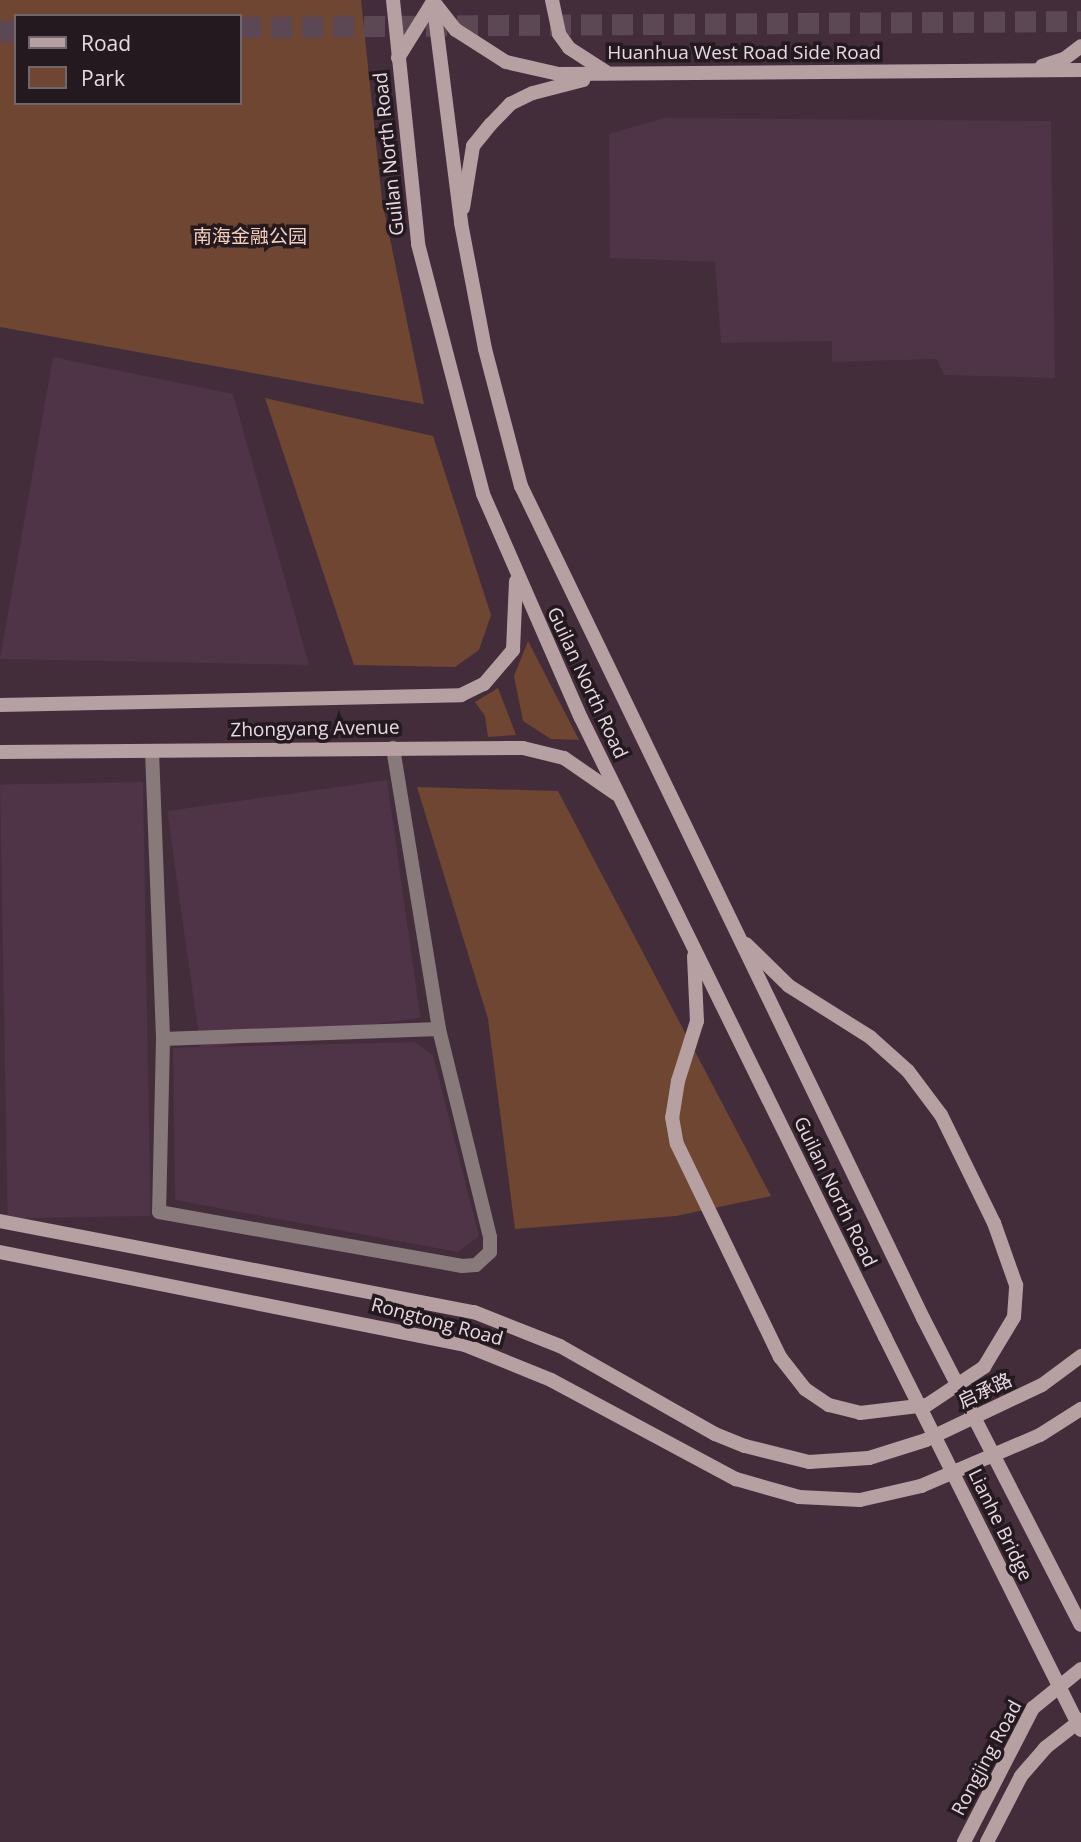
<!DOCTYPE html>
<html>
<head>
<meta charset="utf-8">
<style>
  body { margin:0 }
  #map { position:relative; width:1081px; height:1842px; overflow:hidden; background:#432d3b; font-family:"Open Sans","Noto Sans SC",sans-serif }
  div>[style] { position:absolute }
  .built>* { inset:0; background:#4f3346; transform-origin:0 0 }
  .green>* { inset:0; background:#6e4631 }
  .highway-tunnel>* { height:21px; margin-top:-10.5px; transform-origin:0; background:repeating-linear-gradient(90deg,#5c4754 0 21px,transparent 0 31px) }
  .street>* { height:14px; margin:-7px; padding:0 7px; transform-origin:7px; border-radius:7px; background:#88797a }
  .secondary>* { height:14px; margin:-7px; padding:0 7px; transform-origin:7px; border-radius:7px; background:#b7a0a1 }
  .secondary-bridge>* { height:14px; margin:-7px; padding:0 7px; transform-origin:7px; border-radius:7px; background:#b7a0a1 }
  span { translate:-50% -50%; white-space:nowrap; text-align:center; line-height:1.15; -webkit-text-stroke:7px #23191f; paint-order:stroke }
  .street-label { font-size:19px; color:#e8d9e2 }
  .park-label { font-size:19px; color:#f5d0be }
  .legend { position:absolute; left:14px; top:14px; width:228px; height:91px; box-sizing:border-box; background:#23191f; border:2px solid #72666d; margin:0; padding:9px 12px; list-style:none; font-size:21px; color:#e8d9e2 }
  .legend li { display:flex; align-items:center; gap:14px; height:35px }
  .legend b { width:35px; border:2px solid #72666d }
</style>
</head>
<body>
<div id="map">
  <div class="built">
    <i style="clip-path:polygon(664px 118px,1051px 121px,1055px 378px,944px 375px,937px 359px,832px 362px,832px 341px,721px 343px,715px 262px,610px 258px,609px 134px)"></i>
    <i style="clip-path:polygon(53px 357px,233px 394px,309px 665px,0 659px)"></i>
    <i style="left:387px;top:780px;width:240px;height:222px;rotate:82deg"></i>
    <i style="left:143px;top:782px;width:434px;height:143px;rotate:89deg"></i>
    <i style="clip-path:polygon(414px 1042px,433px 1055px,479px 1236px,458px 1252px,175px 1200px,173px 1048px)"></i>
  </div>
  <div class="green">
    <i style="clip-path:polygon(evenodd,0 0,361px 0,382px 200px,424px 404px,0 327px,0 0,16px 16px,240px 16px,240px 103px,16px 103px,16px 16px)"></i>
    <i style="clip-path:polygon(265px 398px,433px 436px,491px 615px,479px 650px,455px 667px,354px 665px)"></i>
    <i style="clip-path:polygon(528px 641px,579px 740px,551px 739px,523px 721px,514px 676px)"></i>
    <i style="clip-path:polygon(498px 688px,516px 735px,488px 737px,485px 716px,475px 702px)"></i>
    <i style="clip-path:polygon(417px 787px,558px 791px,771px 1196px,676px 1216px,515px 1229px,488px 1019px)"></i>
  </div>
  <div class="highway-tunnel">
    <i style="left:240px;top:27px;width:841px;rotate:-0.41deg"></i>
    <i style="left:0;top:32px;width:16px;rotate:-4deg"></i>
  </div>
  <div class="street">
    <i style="left:152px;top:751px;width:288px;rotate:87.8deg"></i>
    <i style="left:163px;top:1039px;width:276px;rotate:-2.1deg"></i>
    <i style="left:439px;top:1029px;width:285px;rotate:-99.3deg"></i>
    <i style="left:163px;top:1039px;width:173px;rotate:91.3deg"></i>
    <i style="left:159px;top:1212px;width:308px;rotate:10.1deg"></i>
    <i style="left:462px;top:1266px;width:14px;rotate:-4deg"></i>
    <i style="left:476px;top:1265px;width:19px;rotate:-43deg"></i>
    <i style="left:490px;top:1252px;width:15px;rotate:-90deg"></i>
    <i style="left:490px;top:1237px;width:214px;rotate:-103.8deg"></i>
  </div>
  <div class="secondary">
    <i style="left:393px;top:0;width:245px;rotate:84.1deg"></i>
    <i style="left:418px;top:244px;width:258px;rotate:75.4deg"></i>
    <i style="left:483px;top:494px;width:244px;rotate:66.4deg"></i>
    <i style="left:581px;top:718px;width:690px;rotate:63.84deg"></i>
    <i style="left:433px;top:0;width:225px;rotate:82.8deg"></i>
    <i style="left:461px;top:223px;width:128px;rotate:79.2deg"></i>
    <i style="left:485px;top:349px;width:142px;rotate:75.3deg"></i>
    <i style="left:521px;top:486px;width:924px;rotate:64.21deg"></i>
    <i style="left:552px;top:0;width:35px;rotate:78deg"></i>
    <i style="left:559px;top:34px;width:17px;rotate:54deg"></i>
    <i style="left:569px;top:48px;width:44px;rotate:33deg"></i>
    <i style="left:433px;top:1px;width:37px;rotate:52deg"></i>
    <i style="left:456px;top:30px;width:59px;rotate:32.6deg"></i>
    <i style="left:506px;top:62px;width:54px;rotate:12.8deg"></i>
    <i style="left:559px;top:74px;width:522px;rotate:-0.44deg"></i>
    <i style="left:398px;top:58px;width:68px;rotate:-58.2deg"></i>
    <i style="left:1042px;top:66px;width:23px;rotate:-18deg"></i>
    <i style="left:1064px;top:59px;width:21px;rotate:-37deg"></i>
    <i style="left:463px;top:208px;width:63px;rotate:-80.8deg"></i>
    <i style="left:473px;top:146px;width:28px;rotate:-51deg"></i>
    <i style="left:491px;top:124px;width:28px;rotate:-46deg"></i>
    <i style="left:510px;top:104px;width:25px;rotate:-26deg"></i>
    <i style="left:533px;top:93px;width:52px;rotate:-14.6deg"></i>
    <i style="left:0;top:705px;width:461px;rotate:-1.2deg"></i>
    <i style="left:461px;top:695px;width:25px;rotate:-26deg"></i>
    <i style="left:484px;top:684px;width:45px;rotate:-49.5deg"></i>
    <i style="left:513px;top:650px;width:69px;rotate:-87.5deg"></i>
    <i style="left:0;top:752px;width:523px;rotate:-0.44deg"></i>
    <i style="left:523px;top:748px;width:42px;rotate:13.7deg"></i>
    <i style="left:564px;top:758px;width:63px;rotate:34.7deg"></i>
    <i style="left:694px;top:956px;width:65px;rotate:87.4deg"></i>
    <i style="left:697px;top:1021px;width:63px;rotate:107.6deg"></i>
    <i style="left:678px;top:1081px;width:36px;rotate:99deg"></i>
    <i style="left:672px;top:1117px;width:27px;rotate:80deg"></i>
    <i style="left:677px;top:1144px;width:237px;rotate:64.2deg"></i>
    <i style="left:780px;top:1357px;width:41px;rotate:52deg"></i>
    <i style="left:805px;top:1389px;width:29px;rotate:34deg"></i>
    <i style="left:829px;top:1405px;width:32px;rotate:14deg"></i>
    <i style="left:860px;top:1413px;width:67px;rotate:-6.8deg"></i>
    <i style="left:927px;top:1405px;width:69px;rotate:-33.7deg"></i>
    <i style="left:984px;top:1367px;width:58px;rotate:-59deg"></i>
    <i style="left:1014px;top:1317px;width:32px;rotate:-86deg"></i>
    <i style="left:1016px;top:1285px;width:66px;rotate:-109.5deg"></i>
    <i style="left:994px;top:1223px;width:120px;rotate:-116.1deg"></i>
    <i style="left:941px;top:1115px;width:55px;rotate:-126.9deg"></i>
    <i style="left:908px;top:1071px;width:51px;rotate:-138.2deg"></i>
    <i style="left:870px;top:1037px;width:96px;rotate:-147.8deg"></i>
    <i style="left:789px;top:986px;width:60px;rotate:-135.7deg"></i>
    <i style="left:0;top:1221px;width:483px;rotate:10.9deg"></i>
    <i style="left:474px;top:1312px;width:92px;rotate:21.6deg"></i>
    <i style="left:560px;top:1346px;width:178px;rotate:29.6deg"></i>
    <i style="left:715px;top:1434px;width:32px;rotate:22deg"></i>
    <i style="left:745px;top:1446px;width:66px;rotate:14deg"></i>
    <i style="left:809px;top:1462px;width:60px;rotate:-3.8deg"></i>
    <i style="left:869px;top:1458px;width:60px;rotate:-17.5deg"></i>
    <i style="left:926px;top:1440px;width:128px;rotate:-25.4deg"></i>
    <i style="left:1042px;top:1385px;width:49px;rotate:-36.6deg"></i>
    <i style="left:0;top:1252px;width:474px;rotate:11.3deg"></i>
    <i style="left:465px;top:1345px;width:93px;rotate:22.1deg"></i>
    <i style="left:551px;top:1380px;width:210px;rotate:28.2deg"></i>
    <i style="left:736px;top:1479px;width:66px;rotate:15.9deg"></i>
    <i style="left:799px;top:1497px;width:61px;rotate:2.8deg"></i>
    <i style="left:860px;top:1500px;width:63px;rotate:-12.9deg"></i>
    <i style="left:921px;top:1486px;width:129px;rotate:-23.2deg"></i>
    <i style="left:1040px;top:1435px;width:49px;rotate:-32.4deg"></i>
    <i style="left:964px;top:1842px;width:151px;rotate:-62.8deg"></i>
    <i style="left:1033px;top:1708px;width:62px;rotate:-39.1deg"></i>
    <i style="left:987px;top:1842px;width:74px;rotate:-62.7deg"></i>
    <i style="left:1021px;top:1776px;width:37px;rotate:-49deg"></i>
    <i style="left:1045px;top:1748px;width:46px;rotate:-37.9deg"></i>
  </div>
  <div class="secondary-bridge">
    <i style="left:923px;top:1318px;width:345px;rotate:62.8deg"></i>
    <i style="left:885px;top:1337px;width:439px;rotate:63.5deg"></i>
  </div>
  <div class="street-label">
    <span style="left:744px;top:53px">Huanhua West Road Side Road</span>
    <span style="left:389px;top:154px;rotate:-96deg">Guilan North Road</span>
    <span style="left:587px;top:683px;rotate:65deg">Guilan North Road</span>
    <span style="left:315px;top:729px;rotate:-1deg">Zhongyang Avenue</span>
    <span style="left:835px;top:1192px;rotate:64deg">Guilan North Road</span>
    <span style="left:437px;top:1322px;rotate:15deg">Rongtong Road</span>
    <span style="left:985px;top:1391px;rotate:-25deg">启承路</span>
    <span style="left:1000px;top:1525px;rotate:64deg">Lianhe Bridge</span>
    <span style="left:987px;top:1758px;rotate:-62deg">Rongjing Road</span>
  </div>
  <div class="park-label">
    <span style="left:250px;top:237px">南海金融公园</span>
  </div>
  <ul class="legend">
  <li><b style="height:9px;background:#b7a0a1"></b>Road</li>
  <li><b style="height:19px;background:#6e4631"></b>Park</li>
  </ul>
</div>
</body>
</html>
